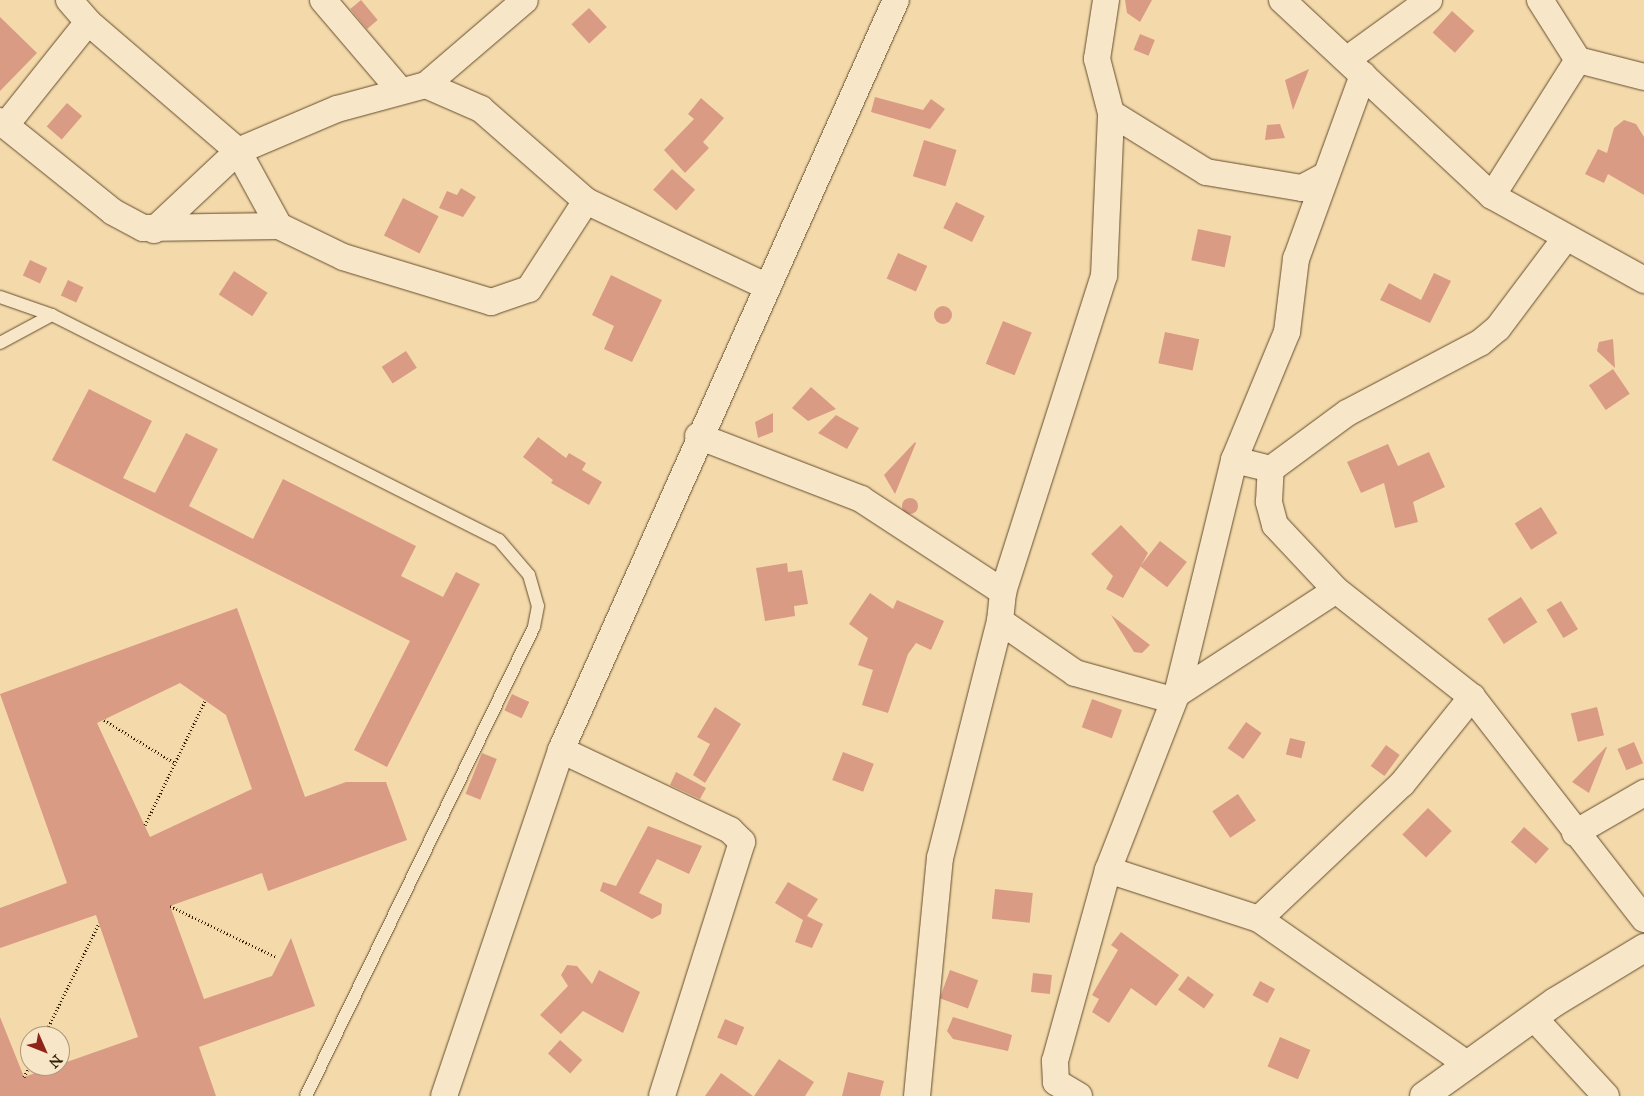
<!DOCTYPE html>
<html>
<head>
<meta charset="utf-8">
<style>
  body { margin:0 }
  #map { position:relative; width:1644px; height:1096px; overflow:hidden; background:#f4d9ab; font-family:"IM FELL Great Primer",serif }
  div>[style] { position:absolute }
  .building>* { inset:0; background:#da9b85; transform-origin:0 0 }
  .round { border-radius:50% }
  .path>* { height:3px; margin-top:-1.5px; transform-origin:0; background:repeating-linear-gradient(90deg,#342003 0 1px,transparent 0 3.5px) }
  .roads { filter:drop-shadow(0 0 1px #644e2d) drop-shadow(0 0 1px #644e2d) }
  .lane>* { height:12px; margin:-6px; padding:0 6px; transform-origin:6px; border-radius:6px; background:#f8e6c8 }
  .street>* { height:26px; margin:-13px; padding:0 13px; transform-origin:13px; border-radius:13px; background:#f8e6c8 }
  .secondary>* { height:28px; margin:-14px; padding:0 14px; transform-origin:14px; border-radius:14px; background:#f8e6c8 }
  span { translate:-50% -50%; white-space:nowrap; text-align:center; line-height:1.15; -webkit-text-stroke:4.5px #f8e6c8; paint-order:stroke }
  .north { position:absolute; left:20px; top:1026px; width:50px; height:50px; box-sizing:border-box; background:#f8e6c8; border:1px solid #aa9779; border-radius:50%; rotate:134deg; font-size:14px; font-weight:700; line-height:20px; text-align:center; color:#342003 }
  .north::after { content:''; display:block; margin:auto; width:18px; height:22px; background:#8f2418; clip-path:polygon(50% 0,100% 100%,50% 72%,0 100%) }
</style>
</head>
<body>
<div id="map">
  <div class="building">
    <i style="left:361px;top:0;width:26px;height:14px;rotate:50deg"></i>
    <i style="clip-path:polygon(1125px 0,1152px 0,1140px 22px,1127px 13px)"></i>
    <i style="left:589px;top:8px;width:26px;height:24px;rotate:47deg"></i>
    <i style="left:1452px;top:11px;width:30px;height:29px;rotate:42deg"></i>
    <i style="clip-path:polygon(0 17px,37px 53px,0 91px)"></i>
    <i style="left:1140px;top:34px;width:16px;height:17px;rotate:22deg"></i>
    <i style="clip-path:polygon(1309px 69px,1293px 110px,1285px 80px)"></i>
    <i style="clip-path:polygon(875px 97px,923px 110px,931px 99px,945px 109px,930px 129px,871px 112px)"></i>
    <i style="clip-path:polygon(701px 98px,724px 118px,703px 142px,709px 148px,685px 173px,664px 150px,694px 119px,688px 114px)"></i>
    <i style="left:67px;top:103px;width:20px;height:31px;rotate:41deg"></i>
    <i style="clip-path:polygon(1624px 120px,1636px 124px,1644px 137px,1644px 195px,1608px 174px,1604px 183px,1585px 174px,1598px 149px,1607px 153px,1614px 128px)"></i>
    <i style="clip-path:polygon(1280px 124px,1285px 138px,1265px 140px,1267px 125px)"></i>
    <i style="left:924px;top:140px;width:34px;height:38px;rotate:17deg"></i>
    <i style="left:672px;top:169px;width:31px;height:28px;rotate:42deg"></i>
    <i style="clip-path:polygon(461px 188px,476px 197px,463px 217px,439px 208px,447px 191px,457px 195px)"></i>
    <i style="left:403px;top:198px;width:40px;height:42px;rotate:27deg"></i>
    <i style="left:956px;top:202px;width:32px;height:29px;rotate:26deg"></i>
    <i style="left:1198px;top:229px;width:34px;height:32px;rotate:12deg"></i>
    <i style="left:898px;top:253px;width:32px;height:28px;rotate:24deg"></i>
    <i style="left:30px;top:260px;width:19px;height:17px;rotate:25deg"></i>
    <i style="left:234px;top:271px;width:40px;height:28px;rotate:33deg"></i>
    <i style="clip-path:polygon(1434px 273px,1451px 281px,1430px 323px,1380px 300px,1389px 283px,1421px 300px)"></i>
    <i style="clip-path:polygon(611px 275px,662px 300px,632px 362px,604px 349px,614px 326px,592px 315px)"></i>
    <i style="left:68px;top:280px;width:17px;height:17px;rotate:25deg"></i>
    <i class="round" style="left:934px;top:306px;width:18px;height:18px"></i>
    <i style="left:1003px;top:321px;width:31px;height:46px;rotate:22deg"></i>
    <i style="left:1165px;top:332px;width:35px;height:32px;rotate:12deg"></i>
    <i style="clip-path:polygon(1613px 339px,1615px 368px,1597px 351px,1599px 342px)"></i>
    <i style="left:406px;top:351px;width:20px;height:29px;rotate:57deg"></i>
    <i style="left:1613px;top:369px;width:30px;height:29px;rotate:56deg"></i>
    <i style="clip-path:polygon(811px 387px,836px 409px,808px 421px,792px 408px)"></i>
    <i style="clip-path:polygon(89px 389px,152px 421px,123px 478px,155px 493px,186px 433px,218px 449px,189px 506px,253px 539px,283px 479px,416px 546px,401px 576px,443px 597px,456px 572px,480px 584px,387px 767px,354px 750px,410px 641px,52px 460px)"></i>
    <i style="clip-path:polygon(773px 413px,773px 432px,758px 438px,755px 422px)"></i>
    <i style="clip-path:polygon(836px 415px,859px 428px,847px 449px,818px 433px)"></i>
    <i style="clip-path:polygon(538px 437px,566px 458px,569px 453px,586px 463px,582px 470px,602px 482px,589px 505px,551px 483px,553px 480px,523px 457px)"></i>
    <i style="clip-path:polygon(915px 442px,916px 443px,895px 494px,884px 475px)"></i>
    <i style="clip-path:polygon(1388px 444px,1398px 466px,1429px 452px,1445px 487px,1413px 502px,1418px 522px,1395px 528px,1384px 483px,1361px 493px,1347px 462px)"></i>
    <i class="round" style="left:902px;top:498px;width:16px;height:16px"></i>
    <i style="left:1541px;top:507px;width:31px;height:31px;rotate:58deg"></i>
    <i style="clip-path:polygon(1121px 525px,1148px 553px,1123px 598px,1106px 589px,1113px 576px,1091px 554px)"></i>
    <i style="left:1160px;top:541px;width:34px;height:32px;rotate:38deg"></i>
    <i style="clip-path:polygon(787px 563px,788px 572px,802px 570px,808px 604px,794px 606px,795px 616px,765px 621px,756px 568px)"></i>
    <i style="clip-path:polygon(870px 593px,893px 609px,897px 600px,944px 621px,931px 650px,916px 643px,908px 654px,888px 713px,862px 705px,873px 670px,858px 665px,868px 638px,849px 624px)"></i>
    <i style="left:1521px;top:597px;width:30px;height:40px;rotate:57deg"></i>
    <i style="left:1561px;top:601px;width:33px;height:17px;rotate:59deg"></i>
    <i style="clip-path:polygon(evenodd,237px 608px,305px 797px,346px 782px,386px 782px,407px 840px,268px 891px,262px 873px,170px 906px,204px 999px,272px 976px,291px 938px,315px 1006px,199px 1047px,216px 1096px,0 1096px,0 1017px,24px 1077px,138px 1037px,96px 915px,0 948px,0 908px,67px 883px,0 694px,237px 608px,180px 683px,226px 715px,252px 789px,150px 837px,97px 723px,180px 683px)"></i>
    <i style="clip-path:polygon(1111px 615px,1150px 645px,1142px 653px,1134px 652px)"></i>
    <i style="left:512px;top:694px;width:19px;height:18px;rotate:25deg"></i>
    <i style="left:1092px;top:699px;width:32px;height:30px;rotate:20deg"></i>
    <i style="clip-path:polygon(715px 707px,741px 724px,705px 783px,693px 775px,710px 744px,697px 737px)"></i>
    <i style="left:1597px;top:707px;width:29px;height:27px;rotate:76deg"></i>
    <i style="left:1246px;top:722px;width:19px;height:32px;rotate:35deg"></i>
    <i style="left:1290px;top:738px;width:16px;height:17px;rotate:14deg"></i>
    <i style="left:1634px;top:742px;width:23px;height:18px;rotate:67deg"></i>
    <i style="left:1386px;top:745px;width:17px;height:26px;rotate:36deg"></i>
    <i style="clip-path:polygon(1606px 747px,1607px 747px,1589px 793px,1572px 782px)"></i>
    <i style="left:843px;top:752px;width:33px;height:30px;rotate:21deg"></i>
    <i style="left:482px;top:753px;width:16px;height:44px;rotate:22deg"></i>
    <i style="clip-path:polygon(676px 772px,706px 788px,700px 799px,670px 785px)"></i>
    <i style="left:1238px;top:794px;width:32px;height:31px;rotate:56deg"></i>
    <i style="left:1428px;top:808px;width:33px;height:37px;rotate:44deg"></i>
    <i style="clip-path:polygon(648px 826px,702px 846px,689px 874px,657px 859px,639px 893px,662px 904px,661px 914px,652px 919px,600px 891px,603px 882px,616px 886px)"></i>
    <i style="left:1524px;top:827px;width:33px;height:20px;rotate:41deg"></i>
    <i style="clip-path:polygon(788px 882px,818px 899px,807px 916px,823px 924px,812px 948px,795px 942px,803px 920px,775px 903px)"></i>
    <i style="left:995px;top:889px;width:38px;height:30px;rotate:6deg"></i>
    <i style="clip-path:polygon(1121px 932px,1179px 975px,1156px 1006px,1131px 988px,1109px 1023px,1092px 1012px,1099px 999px,1092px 995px,1118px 950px,1111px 945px)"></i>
    <i style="clip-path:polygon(567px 965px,577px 966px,592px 984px,599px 970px,640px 992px,623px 1033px,583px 1011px,561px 1034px,540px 1015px,568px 986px,561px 975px)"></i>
    <i style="left:950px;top:970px;width:30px;height:30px;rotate:20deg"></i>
    <i style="left:1033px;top:973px;width:19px;height:19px;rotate:6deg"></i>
    <i style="left:1188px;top:976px;width:32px;height:17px;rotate:36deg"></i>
    <i style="left:1260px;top:981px;width:17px;height:16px;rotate:28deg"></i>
    <i style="clip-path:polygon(953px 1017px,1012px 1035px,1008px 1051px,953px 1039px,947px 1031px)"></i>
    <i style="left:725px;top:1019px;width:21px;height:20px;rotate:23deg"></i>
    <i style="left:1280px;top:1037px;width:33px;height:32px;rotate:23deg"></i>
    <i style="left:560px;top:1040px;width:30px;height:18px;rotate:42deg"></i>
    <i style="clip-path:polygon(779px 1059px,814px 1082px,805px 1096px,754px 1096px)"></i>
    <i style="clip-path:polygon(848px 1072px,884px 1081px,880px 1096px,842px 1096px)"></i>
    <i style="clip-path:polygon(721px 1073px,753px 1096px,705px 1096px)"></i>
  </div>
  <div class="path">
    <i style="left:104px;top:720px;width:83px;rotate:31.2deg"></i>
    <i style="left:145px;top:825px;width:138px;rotate:-64.2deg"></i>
    <i style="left:170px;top:906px;width:118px;rotate:25.7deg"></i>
    <i style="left:44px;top:1036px;width:126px;rotate:-64deg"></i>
    <i style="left:24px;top:1077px;width:14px;rotate:-65deg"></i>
  </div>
  <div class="roads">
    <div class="lane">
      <i style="left:0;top:297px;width:55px;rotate:19.1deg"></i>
      <i style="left:52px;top:315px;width:500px;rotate:26.72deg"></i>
      <i style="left:499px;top:540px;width:46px;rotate:49.4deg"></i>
      <i style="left:529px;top:575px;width:32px;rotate:74deg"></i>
      <i style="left:538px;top:606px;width:21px;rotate:101deg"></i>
      <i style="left:534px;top:627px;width:521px;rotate:115.93deg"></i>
      <i style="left:0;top:343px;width:59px;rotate:-28.3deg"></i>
    </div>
    <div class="street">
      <i style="left:69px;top:0;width:29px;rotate:49deg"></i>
      <i style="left:88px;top:22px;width:198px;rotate:40.7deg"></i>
      <i style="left:238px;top:151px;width:85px;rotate:61.3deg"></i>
      <i style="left:323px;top:0;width:118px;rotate:49.5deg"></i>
      <i style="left:1282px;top:0;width:287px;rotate:43deg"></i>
      <i style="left:1492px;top:196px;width:174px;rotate:28.9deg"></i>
      <i style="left:1540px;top:0;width:71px;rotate:57.7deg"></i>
      <i style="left:1578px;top:60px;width:68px;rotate:14.4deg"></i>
      <i style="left:1349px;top:58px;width:99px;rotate:-35.9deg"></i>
      <i style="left:426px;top:85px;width:130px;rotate:-40.6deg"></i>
      <i style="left:1111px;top:113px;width:112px;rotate:31.8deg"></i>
      <i style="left:1206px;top:172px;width:97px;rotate:9.5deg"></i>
      <i style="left:1302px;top:188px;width:27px;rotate:-28deg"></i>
      <i style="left:0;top:121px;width:145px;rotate:38.8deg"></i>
      <i style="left:113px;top:212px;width:34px;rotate:28deg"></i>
      <i style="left:143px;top:228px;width:136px;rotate:-0.8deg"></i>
      <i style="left:279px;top:226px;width:71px;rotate:25.8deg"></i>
      <i style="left:343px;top:257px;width:155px;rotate:16.9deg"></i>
      <i style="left:491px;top:302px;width:40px;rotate:-18.9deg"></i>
      <i style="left:529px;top:289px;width:105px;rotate:-57.1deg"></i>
      <i style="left:5px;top:126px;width:133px;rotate:-51.4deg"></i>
      <i style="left:1492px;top:196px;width:161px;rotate:-57.7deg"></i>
      <i style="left:154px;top:230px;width:115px;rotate:-43.2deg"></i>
      <i style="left:238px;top:151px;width:108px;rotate:-23deg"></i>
      <i style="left:337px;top:109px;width:92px;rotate:-15.1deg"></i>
      <i style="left:426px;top:85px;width:60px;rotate:23.6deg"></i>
      <i style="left:481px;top:109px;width:140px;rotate:41.2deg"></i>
      <i style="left:586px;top:201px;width:201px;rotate:25.3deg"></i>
      <i style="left:698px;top:436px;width:175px;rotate:21.1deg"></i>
      <i style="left:861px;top:499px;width:170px;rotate:33.2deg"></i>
      <i style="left:1271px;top:469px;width:94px;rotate:-36.4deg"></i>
      <i style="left:1347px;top:413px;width:150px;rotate:-27.8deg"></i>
      <i style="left:1480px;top:343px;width:23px;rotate:-40deg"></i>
      <i style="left:1498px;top:328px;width:110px;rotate:-53.1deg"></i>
      <i style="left:1000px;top:621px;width:91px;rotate:34.7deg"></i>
      <i style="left:1075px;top:673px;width:98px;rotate:15.5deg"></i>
      <i style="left:1169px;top:699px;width:199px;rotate:-33.1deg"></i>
      <i style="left:1472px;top:697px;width:281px;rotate:52.2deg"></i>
      <i style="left:561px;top:750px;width:187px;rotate:25.3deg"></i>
      <i style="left:730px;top:830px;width:17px;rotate:45deg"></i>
      <i style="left:742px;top:842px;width:266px;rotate:107.5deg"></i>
      <i style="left:1575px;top:833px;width:80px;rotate:-30.1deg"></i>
      <i style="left:1108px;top:870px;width:159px;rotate:18deg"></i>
      <i style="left:1259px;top:919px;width:255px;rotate:34.9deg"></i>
      <i style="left:1259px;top:919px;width:197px;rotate:-43.4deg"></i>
      <i style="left:1402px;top:784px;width:112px;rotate:-51.2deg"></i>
      <i style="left:1472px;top:697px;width:173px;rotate:-141.8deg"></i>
      <i style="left:1336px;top:590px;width:89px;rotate:-133.2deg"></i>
      <i style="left:1275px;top:525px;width:24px;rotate:-105deg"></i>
      <i style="left:1269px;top:502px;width:33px;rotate:-87deg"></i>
      <i style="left:1271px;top:469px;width:38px;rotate:-166deg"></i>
      <i style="left:1234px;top:460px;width:139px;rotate:-67.5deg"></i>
      <i style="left:1287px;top:332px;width:74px;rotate:-83deg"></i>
      <i style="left:1296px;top:259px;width:196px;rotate:-70deg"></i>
      <i style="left:1534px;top:1018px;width:106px;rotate:47.3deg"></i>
      <i style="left:444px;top:1096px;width:365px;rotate:-71.3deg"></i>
      <i style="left:561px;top:750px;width:821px;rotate:-65.93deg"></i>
      <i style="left:917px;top:1096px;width:239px;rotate:-84.5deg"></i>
      <i style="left:940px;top:858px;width:244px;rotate:-75.8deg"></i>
      <i style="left:1000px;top:621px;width:29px;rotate:-84deg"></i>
      <i style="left:1003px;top:592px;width:332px;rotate:-72.3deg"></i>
      <i style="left:1104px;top:276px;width:163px;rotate:-87.5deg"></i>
      <i style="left:1111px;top:113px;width:56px;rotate:-104.5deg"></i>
      <i style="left:1097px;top:59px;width:60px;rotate:-81.3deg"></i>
      <i style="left:1079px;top:1096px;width:27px;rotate:-149deg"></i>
      <i style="left:1056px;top:1082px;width:21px;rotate:-93deg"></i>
      <i style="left:1055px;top:1061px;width:198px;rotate:-74.5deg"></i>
      <i style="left:1108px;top:870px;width:193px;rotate:-68.7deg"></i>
      <i style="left:1178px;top:690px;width:237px;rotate:-76.3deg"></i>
    </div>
    <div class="secondary">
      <i style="left:1424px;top:1096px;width:161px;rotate:-35.7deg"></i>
      <i style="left:1555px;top:1002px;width:104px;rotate:-31.2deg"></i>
    </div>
  </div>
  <div class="north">N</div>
</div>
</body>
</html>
